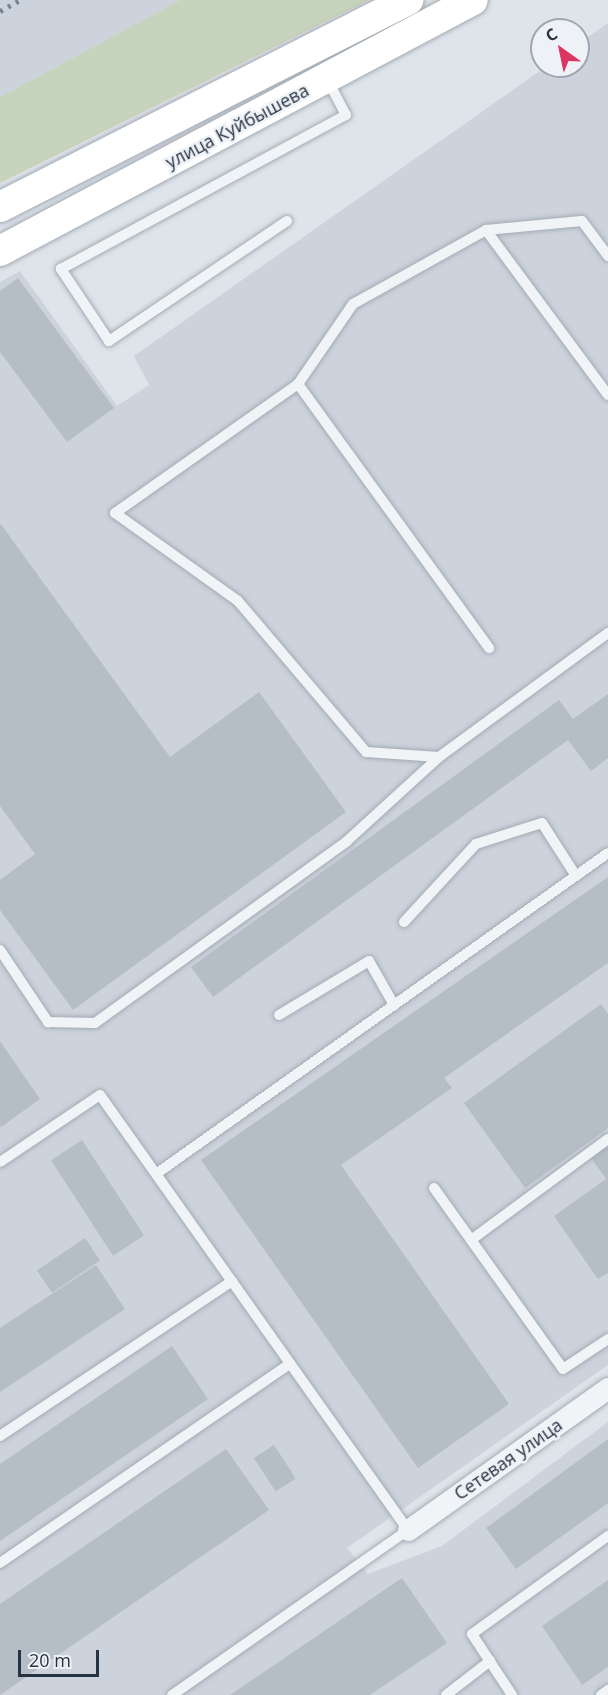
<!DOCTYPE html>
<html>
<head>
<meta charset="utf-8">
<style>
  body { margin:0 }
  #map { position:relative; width:608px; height:1695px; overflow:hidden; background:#dee4e9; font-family:"Open Sans",sans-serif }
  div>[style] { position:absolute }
  .built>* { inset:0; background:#ccd3dc }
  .green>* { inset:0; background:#c6d4be }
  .building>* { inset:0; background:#b5bdc7; transform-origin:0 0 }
  .roads { filter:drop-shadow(0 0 2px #a3abb4) drop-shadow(0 0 2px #a3abb4) }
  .service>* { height:10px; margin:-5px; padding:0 5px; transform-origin:5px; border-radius:5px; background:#f1f4f7 }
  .minor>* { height:21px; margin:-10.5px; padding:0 10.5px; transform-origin:10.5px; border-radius:10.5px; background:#f1f4f7 }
  .secondary>* { height:30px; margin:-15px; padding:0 15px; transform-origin:15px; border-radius:15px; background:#fff }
  .rail>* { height:4.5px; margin-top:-2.25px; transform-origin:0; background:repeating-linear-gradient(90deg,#768594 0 3px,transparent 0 9px) }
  span { translate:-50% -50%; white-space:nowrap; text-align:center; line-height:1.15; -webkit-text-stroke:5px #eef2f7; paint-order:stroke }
  .street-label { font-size:18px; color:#263342 }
  .north { position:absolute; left:530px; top:18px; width:60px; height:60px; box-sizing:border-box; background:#eef2f7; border:2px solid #9ea6af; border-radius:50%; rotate:327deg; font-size:16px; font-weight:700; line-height:24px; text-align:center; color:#263342 }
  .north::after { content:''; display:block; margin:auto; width:21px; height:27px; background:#dc3561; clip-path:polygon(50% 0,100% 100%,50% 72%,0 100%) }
  .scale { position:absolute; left:18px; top:1650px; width:81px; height:27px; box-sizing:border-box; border:3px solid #263342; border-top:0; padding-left:8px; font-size:18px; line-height:21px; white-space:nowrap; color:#263342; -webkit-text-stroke:4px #eef2f7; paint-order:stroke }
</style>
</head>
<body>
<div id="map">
  <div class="built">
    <i style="clip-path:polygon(0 0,180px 0,0 97px)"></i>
    <i style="clip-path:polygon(608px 23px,608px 1365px,347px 1548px,368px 1574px,442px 1546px,608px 1422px,608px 1695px,0 1695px,0 282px,20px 271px,117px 406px,149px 385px,134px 356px,547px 66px,578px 66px,578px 44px)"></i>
  </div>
  <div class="green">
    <i style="clip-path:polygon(180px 0,369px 0,0 183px,0 97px)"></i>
  </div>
  <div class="building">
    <i style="clip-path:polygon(18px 278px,114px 408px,67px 442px,0 352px,0 291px)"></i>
    <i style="clip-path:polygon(0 523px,170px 757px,259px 692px,346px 812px,73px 1010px,0 910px,0 880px,35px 854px,0 806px)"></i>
    <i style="clip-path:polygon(608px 694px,608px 758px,591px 771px,568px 740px,213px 997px,191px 967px,559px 700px,573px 719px)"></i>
    <i style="clip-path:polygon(608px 877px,608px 963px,444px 1078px,452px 1088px,341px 1165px,509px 1404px,418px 1468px,201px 1160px)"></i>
    <i style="clip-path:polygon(601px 1004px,608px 1014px,608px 1128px,525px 1188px,464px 1103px)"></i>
    <i style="clip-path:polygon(0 1041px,40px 1099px,1px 1127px,0 1125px)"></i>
    <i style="left:82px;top:1140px;width:114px;height:37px;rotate:57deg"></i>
    <i style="clip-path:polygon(608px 1146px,608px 1273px,598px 1279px,554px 1216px,606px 1179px,591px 1158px)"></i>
    <i style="left:85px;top:1238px;width:27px;height:58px;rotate:56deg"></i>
    <i style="clip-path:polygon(96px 1265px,125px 1309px,0 1392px,0 1328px)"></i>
    <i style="clip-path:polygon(172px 1346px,208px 1399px,0 1541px,0 1464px)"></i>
    <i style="clip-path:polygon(608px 1439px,608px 1503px,516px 1569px,486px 1528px)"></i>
    <i style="left:274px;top:1445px;width:40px;height:24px;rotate:57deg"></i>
    <i style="clip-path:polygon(226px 1449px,269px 1510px,0 1695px,0 1604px)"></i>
    <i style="clip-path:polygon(402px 1578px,447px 1643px,370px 1695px,230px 1695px)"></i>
    <i style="clip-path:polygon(608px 1580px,608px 1667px,582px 1685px,542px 1626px)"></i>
  </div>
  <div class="roads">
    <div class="service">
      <i style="left:287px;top:221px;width:215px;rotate:146deg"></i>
      <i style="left:109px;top:341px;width:87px;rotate:-123.7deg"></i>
      <i style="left:61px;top:269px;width:324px;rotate:-28.4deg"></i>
      <i style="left:346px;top:115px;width:41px;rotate:-117.8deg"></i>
      <i style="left:486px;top:230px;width:96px;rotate:-5.4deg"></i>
      <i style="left:582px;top:221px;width:44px;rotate:53.4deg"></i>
      <i style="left:298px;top:384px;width:326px;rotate:54.1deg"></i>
      <i style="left:608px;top:395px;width:205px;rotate:-126.5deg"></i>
      <i style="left:486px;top:230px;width:152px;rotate:150.9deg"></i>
      <i style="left:353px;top:304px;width:97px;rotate:124.5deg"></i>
      <i style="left:298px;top:384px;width:224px;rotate:144.8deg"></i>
      <i style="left:115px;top:513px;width:151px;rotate:35.6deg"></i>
      <i style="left:238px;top:601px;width:198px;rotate:49.7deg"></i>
      <i style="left:366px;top:752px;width:73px;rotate:3.9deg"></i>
      <i style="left:439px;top:757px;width:210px;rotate:-36.3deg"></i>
      <i style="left:404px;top:922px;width:106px;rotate:-47.3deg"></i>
      <i style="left:476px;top:844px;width:69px;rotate:-17.7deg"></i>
      <i style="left:542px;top:823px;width:63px;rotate:57.3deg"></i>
      <i style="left:0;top:950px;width:87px;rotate:56.3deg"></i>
      <i style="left:48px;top:1022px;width:47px;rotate:1.2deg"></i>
      <i style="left:95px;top:1023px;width:311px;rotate:-35.8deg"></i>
      <i style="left:347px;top:841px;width:125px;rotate:-42.4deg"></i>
      <i style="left:279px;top:1015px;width:105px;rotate:-31deg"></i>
      <i style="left:369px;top:961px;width:51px;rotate:60.4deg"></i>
      <i style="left:0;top:1162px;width:120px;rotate:-33.8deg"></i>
      <i style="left:100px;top:1095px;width:533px;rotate:54.7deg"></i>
      <i style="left:408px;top:1530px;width:288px;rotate:145deg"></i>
      <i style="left:156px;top:1174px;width:554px;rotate:-35.38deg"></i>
      <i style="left:434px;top:1188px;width:222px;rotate:54.5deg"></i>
      <i style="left:563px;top:1369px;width:54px;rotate:-33.7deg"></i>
      <i style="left:471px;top:1240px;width:170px;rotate:-36.4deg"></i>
      <i style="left:0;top:1436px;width:279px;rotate:-33.7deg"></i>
      <i style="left:0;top:1563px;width:352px;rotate:-34.5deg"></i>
      <i style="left:446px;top:1695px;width:56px;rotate:-37.7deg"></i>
      <i style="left:512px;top:1695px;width:73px;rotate:-123.3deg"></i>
      <i style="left:472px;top:1634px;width:168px;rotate:-35.8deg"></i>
      <i style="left:601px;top:1695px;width:9px;rotate:-36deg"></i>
    </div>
    <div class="minor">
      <i style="left:408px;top:1530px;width:245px;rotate:-35.4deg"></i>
    </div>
    <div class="secondary">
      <i style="left:0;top:207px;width:458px;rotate:-26.9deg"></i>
      <i style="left:0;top:251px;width:535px;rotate:-27.95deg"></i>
    </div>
  </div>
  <div class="rail">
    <i style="left:0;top:11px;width:23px;rotate:-29deg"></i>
  </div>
  <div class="street-label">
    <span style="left:237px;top:126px;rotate:-28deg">улица Куйбышева</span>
    <span style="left:508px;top:1459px;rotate:-35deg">Сетевая улица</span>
  </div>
  <div class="north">С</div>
  <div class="scale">20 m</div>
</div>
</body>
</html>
